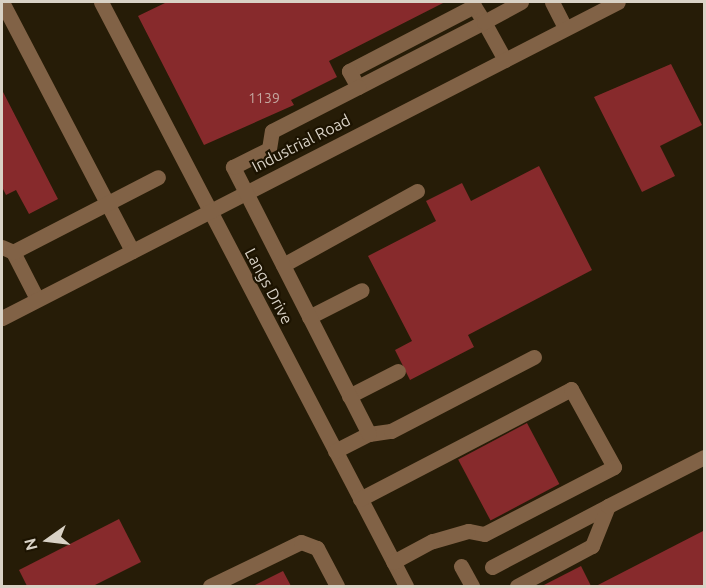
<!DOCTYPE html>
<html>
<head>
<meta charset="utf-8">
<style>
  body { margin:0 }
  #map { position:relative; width:706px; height:588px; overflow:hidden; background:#261c07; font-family:Ubuntu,sans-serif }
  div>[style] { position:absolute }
  .building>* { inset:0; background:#872a2c; transform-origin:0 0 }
  .minor>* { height:15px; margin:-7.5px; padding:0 7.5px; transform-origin:7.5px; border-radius:7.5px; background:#816246 }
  span { translate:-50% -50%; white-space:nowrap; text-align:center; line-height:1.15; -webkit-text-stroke:4.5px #1c1301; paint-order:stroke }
  .number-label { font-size:14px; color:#c4a8a0 }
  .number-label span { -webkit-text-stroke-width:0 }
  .street-label { font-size:16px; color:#d9d2c6 }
  .frame { position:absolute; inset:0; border:3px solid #d9d2c6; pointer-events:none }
  .north { position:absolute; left:18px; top:510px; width:60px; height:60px; -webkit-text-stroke:4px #1c1301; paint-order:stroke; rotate:256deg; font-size:16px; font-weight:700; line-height:24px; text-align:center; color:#d9d2c6 }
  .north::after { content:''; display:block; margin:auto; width:21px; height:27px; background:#d9d2c6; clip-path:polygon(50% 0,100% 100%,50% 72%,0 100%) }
</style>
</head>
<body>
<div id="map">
  <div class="building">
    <i style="clip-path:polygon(167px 2px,445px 2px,329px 61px,337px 77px,291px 100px,294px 105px,204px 145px,138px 16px)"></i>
    <i style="clip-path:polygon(671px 64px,702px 125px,660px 146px,675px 176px,642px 192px,594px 97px)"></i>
    <i style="clip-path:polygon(2px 90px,58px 199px,29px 214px,16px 190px,6px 195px,2px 187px)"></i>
    <i style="clip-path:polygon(539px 166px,592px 270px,468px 335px,474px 347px,410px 380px,395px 350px,412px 341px,368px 256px,436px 221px,426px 201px,462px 183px,471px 201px)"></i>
    <i style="left:527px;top:423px;width:69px;height:78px;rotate:62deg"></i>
    <i style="clip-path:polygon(119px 519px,141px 562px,93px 586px,27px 586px,19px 570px)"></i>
    <i style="clip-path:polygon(705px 530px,705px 586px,596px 586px)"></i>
    <i style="clip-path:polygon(581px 566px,591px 586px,542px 586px)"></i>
    <i style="clip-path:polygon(283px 571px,291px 586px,253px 586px)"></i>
  </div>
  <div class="minor">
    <i style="left:2px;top:2px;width:281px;rotate:62.4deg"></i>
    <i style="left:101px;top:2px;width:659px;rotate:62.42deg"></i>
    <i style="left:552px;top:2px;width:29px;rotate:63deg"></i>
    <i style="left:505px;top:60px;width:43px;rotate:-118.9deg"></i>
    <i style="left:484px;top:22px;width:19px;rotate:-122deg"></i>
    <i style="left:474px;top:6px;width:141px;rotate:152.5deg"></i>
    <i style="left:349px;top:71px;width:18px;rotate:61deg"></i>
    <i style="left:358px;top:87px;width:142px;rotate:-27.3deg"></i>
    <i style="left:484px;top:22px;width:42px;rotate:-28.4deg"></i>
    <i style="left:2px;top:247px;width:12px;rotate:24deg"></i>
    <i style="left:13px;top:252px;width:53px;rotate:62.9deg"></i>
    <i style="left:13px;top:252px;width:163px;rotate:-27.3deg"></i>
    <i style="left:283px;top:265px;width:153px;rotate:-28.9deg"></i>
    <i style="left:309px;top:317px;width:59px;rotate:-27deg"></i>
    <i style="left:2px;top:318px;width:692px;rotate:-27.16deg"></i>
    <i style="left:349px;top:396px;width:55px;rotate:-27deg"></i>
    <i style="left:369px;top:434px;width:22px;rotate:-8deg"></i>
    <i style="left:391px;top:431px;width:161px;rotate:-27.4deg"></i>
    <i style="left:335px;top:451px;width:38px;rotate:-27deg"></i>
    <i style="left:369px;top:434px;width:300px;rotate:-117deg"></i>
    <i style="left:233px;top:167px;width:40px;rotate:-26.6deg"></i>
    <i style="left:269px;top:149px;width:18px;rotate:-81deg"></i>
    <i style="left:272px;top:131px;width:97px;rotate:-27.1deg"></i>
    <i style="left:360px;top:499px;width:238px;rotate:-27.5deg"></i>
    <i style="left:571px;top:389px;width:89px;rotate:61.1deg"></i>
    <i style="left:614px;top:467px;width:146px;rotate:152.7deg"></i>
    <i style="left:484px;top:534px;width:16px;rotate:-169deg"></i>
    <i style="left:468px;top:531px;width:37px;rotate:164deg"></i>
    <i style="left:432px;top:541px;width:44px;rotate:151.7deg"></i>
    <i style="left:461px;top:566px;width:23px;rotate:61deg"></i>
    <i style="left:492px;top:567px;width:131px;rotate:-27.7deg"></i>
    <i style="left:210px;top:586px;width:101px;rotate:-25.8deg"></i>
    <i style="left:301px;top:542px;width:17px;rotate:21deg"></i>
    <i style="left:317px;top:548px;width:43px;rotate:62.2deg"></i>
    <i style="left:517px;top:586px;width:85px;rotate:-28.1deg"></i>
    <i style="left:592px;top:546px;width:43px;rotate:-68.2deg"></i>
    <i style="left:608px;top:506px;width:108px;rotate:-27deg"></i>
  </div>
  <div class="number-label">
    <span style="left:264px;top:98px">1139</span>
  </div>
  <div class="street-label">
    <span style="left:301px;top:143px;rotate:-27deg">Industrial Road</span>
    <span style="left:269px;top:286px;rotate:62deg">Langs Drive</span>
  </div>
  <div class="frame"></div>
  <div class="north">N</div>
</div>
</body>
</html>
